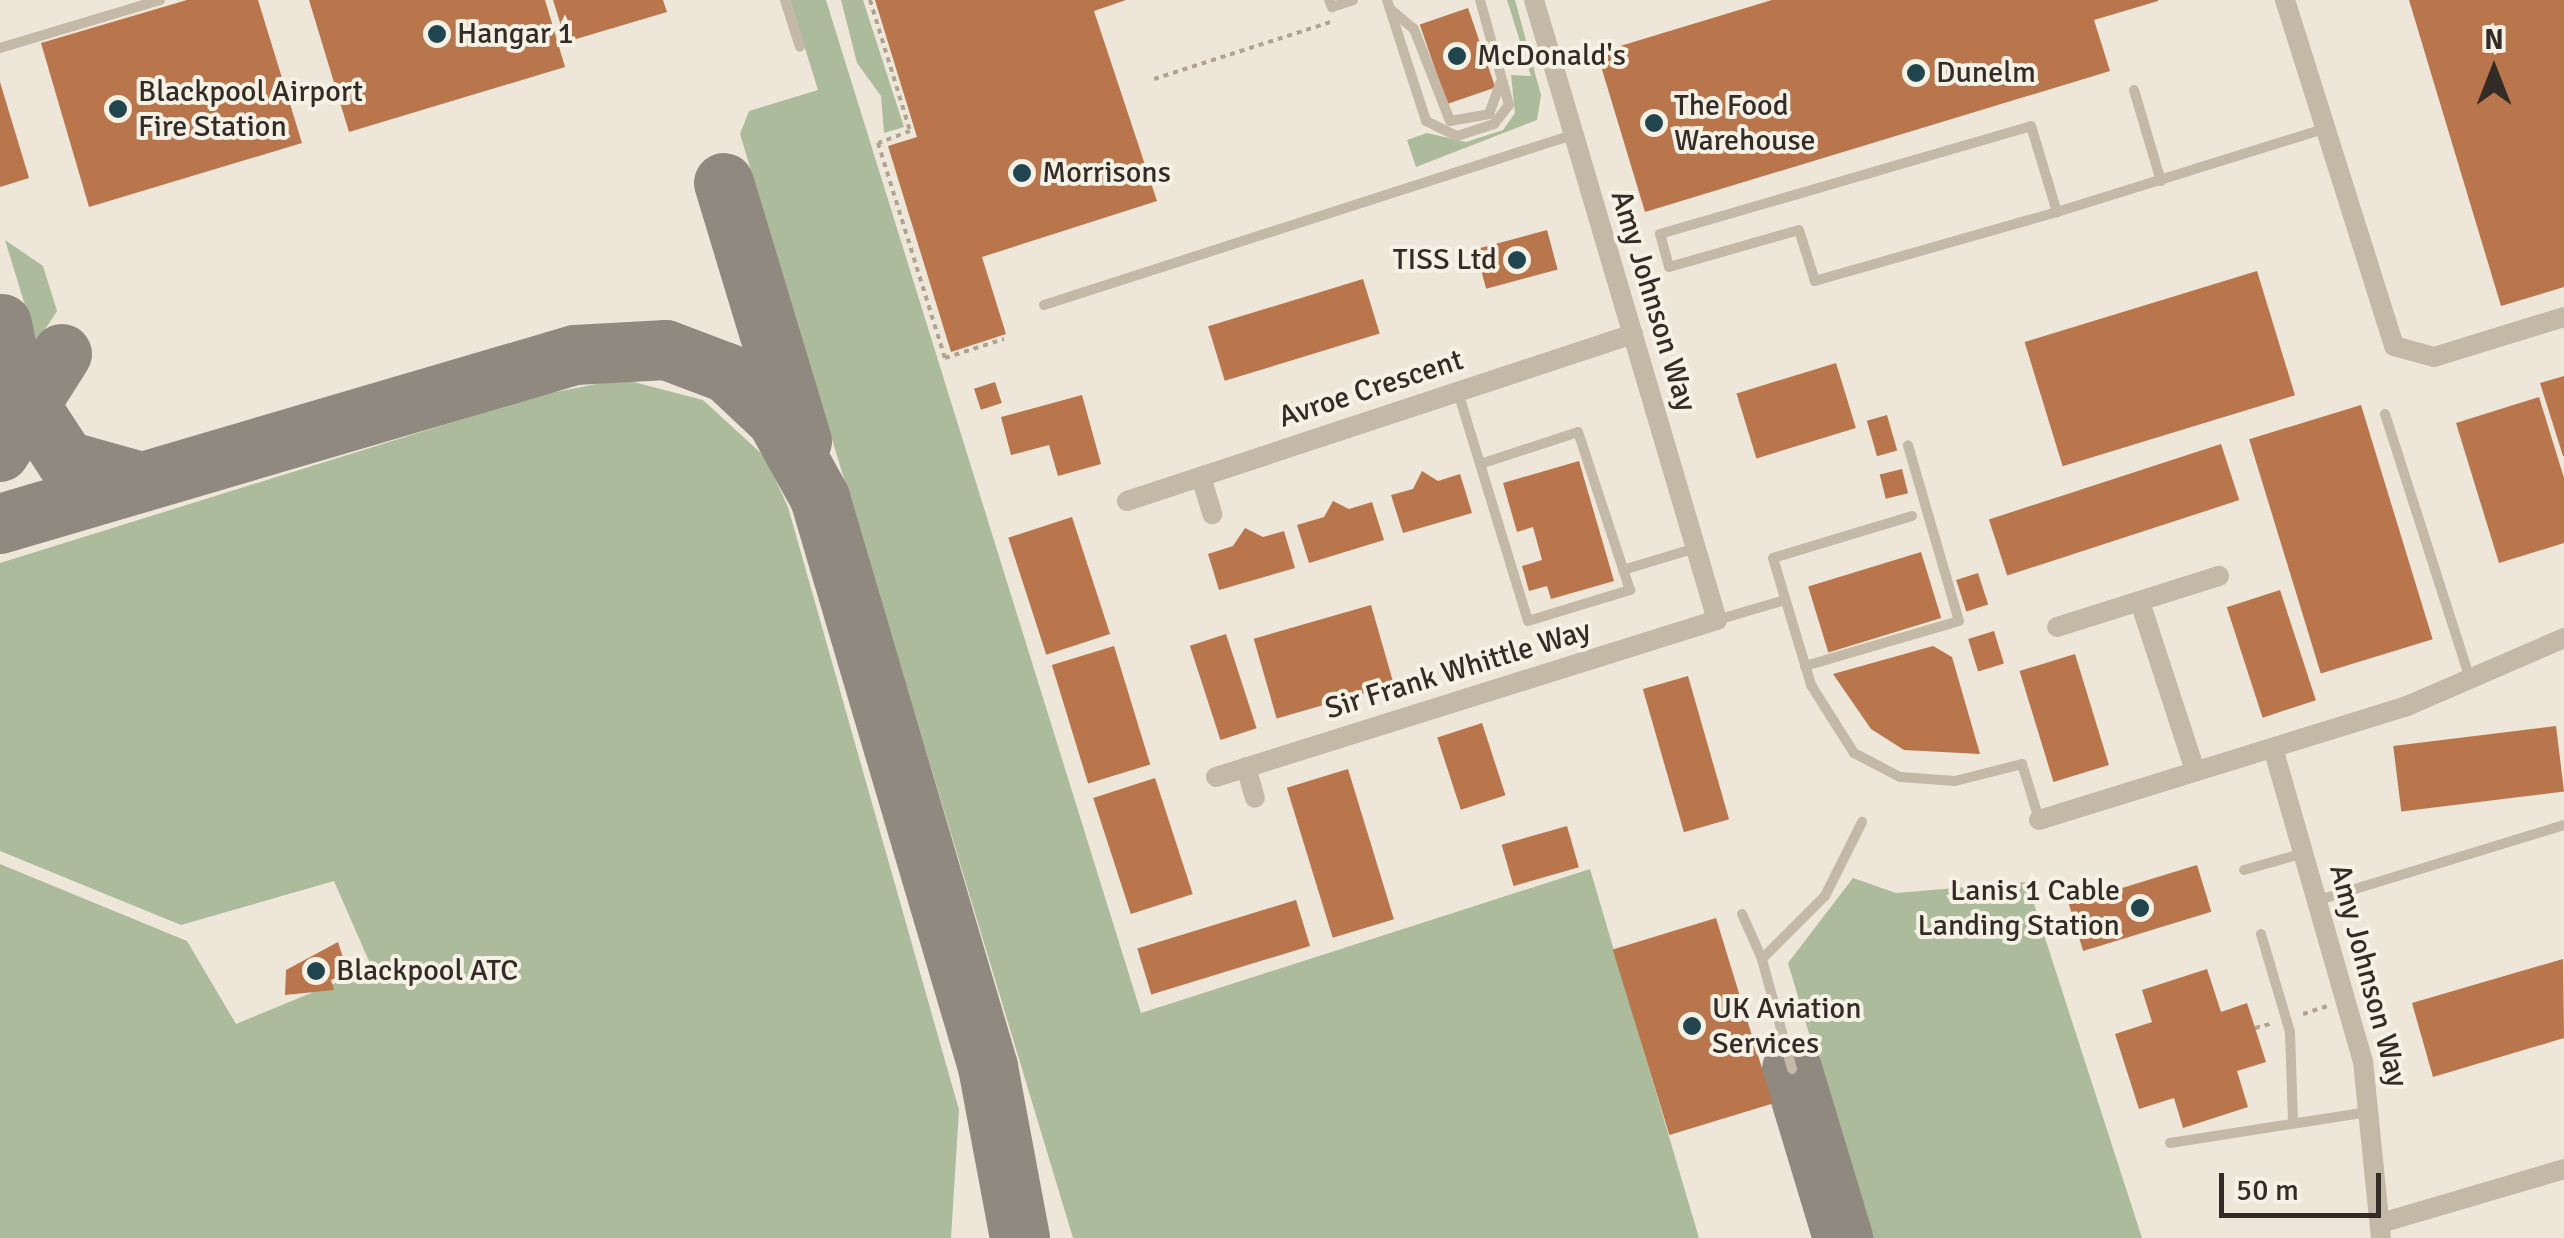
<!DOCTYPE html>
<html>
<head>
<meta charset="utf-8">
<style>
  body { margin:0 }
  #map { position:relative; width:2564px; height:1238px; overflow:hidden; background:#eee7d9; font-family:Signika,sans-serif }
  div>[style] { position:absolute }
  .green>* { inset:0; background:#acbb9b }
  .taxiway>* { height:60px; margin:-30px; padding:0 30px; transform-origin:30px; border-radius:30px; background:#908980 }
  .building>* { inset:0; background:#b9754c; transform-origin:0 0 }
  .path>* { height:4px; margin-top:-2px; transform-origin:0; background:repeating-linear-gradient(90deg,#b0a391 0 5px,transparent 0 10px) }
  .service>* { height:10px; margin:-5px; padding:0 5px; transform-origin:5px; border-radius:5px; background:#c4b8a7 }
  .minor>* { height:20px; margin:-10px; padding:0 10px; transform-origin:10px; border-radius:10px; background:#c4b8a7 }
  .dots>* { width:28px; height:28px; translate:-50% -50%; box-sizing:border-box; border:5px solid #f6f1e5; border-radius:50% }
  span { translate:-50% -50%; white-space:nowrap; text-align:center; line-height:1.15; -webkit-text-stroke:8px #f6f1e5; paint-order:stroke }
  .poi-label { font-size:30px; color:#322b26 }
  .left { translate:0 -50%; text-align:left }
  .right { translate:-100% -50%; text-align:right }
  .street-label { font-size:30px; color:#322b26 }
  .north { position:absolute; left:2444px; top:20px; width:100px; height:100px; -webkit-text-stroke:8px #f6f1e5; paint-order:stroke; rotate:0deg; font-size:28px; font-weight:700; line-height:40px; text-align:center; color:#322b26 }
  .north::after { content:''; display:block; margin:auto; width:35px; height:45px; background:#322b26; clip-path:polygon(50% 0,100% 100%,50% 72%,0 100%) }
  .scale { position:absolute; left:2219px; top:1173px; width:162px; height:45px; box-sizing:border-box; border:5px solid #322b26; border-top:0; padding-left:12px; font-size:30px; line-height:35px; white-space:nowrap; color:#322b26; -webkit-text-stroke:8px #f6f1e5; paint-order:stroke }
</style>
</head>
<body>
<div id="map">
  <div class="green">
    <i style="clip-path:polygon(790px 0,826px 0,1141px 1013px,1590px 869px,1699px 1238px,1073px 1238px,740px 134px,749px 111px,818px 90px)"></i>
    <i style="clip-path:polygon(841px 0,863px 0,904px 127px,884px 133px,881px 96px,857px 63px)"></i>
    <i style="clip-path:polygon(1507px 0,1515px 0,1541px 95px,1537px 120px,1416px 167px,1407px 140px,1427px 133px,1466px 142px,1503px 130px,1515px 113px,1511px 75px,1531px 76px)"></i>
    <i style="clip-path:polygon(5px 240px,43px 266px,57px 311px,22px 365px,21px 343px,35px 338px)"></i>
    <i style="clip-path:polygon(622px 379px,703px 400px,765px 457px,788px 507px,959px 1110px,951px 1238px,0 1238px,0 864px,187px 941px,236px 1024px,372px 968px,334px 881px,181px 925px,0 851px,0 563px,540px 395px)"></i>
    <i style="clip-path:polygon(1853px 878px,1896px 893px,2027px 882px,2142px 1238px,1870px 1238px,1788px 963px)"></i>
  </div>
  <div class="taxiway">
    <i style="left:724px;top:183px;width:270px;rotate:73.2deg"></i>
    <i style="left:2px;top:324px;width:97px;rotate:78.7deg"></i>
    <i style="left:23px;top:395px;width:79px;rotate:56.9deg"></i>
    <i style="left:66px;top:461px;width:78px;rotate:15.6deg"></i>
    <i style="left:0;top:452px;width:116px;rotate:-57.7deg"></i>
    <i style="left:0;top:524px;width:599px;rotate:-16.38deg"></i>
    <i style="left:575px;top:355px;width:91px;rotate:-3.1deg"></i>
    <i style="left:666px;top:350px;width:65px;rotate:20.7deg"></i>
    <i style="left:727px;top:373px;width:69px;rotate:43.2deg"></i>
    <i style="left:777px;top:420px;width:89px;rotate:61.1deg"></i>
    <i style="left:820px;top:498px;width:593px;rotate:73.55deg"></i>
    <i style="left:988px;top:1067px;width:174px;rotate:79.4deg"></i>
    <i style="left:1792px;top:1069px;width:177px;rotate:73.2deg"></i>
  </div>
  <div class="building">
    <i style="clip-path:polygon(187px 0,258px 0,302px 143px,89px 207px,41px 43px)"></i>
    <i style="clip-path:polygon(309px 0,545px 0,565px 67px,349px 132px)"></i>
    <i style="clip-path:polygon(553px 0,663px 0,667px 12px,566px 42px)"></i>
    <i style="clip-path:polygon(875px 0,1126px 0,1094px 11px,1157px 201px,982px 257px,1006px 334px,951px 352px,888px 146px,917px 137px)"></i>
    <i style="clip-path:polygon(1772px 0,2158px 0,2158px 1px,2094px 20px,2110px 71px,1645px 212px,1597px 53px)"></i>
    <i style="clip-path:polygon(2409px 0,2564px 0,2564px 287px,2501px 306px)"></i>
    <i style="left:1468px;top:8px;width:84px;height:51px;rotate:71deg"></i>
    <i style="clip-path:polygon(0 82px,29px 178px,0 187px)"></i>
    <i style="left:1547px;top:230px;width:41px;height:74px;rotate:75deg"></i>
    <i style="left:2257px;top:271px;width:130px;height:243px;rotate:73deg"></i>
    <i style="left:1363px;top:279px;width:57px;height:162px;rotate:73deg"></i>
    <i style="left:1836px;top:363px;width:68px;height:104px;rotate:73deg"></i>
    <i style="clip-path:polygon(2564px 376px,2564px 456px,2563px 456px,2540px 383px)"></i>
    <i style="left:995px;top:382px;width:22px;height:22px;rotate:72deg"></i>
    <i style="clip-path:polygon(1082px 395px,1101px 464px,1058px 476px,1049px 445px,1011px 455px,1001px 417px)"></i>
    <i style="clip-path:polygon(2539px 397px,2564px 478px,2564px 543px,2499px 563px,2456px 423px)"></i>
    <i style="left:2361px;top:405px;width:245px;height:117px;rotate:73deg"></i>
    <i style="left:1887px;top:415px;width:37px;height:21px;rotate:74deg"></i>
    <i style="left:2221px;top:444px;width:59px;height:244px;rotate:72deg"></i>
    <i style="clip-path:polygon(1579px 461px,1614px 581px,1551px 599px,1547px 586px,1529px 591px,1522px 566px,1542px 560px,1533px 527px,1517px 532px,1503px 483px)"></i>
    <i style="left:1902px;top:469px;width:25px;height:23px;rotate:76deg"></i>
    <i style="clip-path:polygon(1422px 471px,1438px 481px,1460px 474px,1472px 513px,1403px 533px,1391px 495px,1413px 489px)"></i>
    <i style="clip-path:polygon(1333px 501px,1349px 509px,1372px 502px,1384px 540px,1309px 563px,1297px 525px,1324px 517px)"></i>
    <i style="left:1072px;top:517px;width:123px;height:67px;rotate:72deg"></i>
    <i style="clip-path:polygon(1245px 528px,1263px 537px,1284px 531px,1295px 568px,1219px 590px,1208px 554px,1233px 546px)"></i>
    <i style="left:1921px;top:552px;width:69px;height:118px;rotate:73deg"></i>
    <i style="left:1978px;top:573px;width:33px;height:23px;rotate:72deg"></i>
    <i style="left:2280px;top:590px;width:116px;height:56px;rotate:72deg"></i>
    <i style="left:1371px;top:605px;width:83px;height:122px;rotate:74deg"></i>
    <i style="left:1994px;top:631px;width:34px;height:27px;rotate:73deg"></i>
    <i style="left:1226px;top:634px;width:99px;height:38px;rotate:72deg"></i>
    <i style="left:1114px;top:646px;width:124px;height:65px;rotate:73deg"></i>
    <i style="clip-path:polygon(1933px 646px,1952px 657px,1980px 754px,1904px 750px,1871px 729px,1833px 674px)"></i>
    <i style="left:2075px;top:654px;width:116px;height:58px;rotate:73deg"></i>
    <i style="left:1688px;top:676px;width:149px;height:47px;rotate:74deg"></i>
    <i style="left:1482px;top:723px;width:76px;height:47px;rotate:72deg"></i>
    <i style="left:2556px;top:726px;width:66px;height:164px;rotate:83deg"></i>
    <i style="left:1348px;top:769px;width:157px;height:64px;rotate:73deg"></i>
    <i style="left:1155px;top:778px;width:122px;height:65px;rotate:72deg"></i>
    <i style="left:1567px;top:826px;width:43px;height:68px;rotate:74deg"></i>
    <i style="left:2197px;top:865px;width:49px;height:134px;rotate:73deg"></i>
    <i style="left:1296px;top:900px;width:48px;height:166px;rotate:73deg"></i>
    <i style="left:1716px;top:918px;width:194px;height:108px;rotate:73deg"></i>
    <i style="clip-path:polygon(338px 942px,348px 973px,331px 980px,334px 990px,285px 995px,286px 970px)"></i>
    <i style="clip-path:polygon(2563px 959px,2564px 1038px,2433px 1077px,2412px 1003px)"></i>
    <i style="clip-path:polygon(2207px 969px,2221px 1012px,2247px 1003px,2266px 1062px,2237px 1071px,2248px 1107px,2183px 1128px,2174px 1098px,2139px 1109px,2115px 1034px,2152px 1022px,2142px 990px)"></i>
  </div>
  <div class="path">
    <i style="left:870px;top:0;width:137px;rotate:73deg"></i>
    <i style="left:910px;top:131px;width:34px;rotate:159deg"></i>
    <i style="left:878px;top:143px;width:225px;rotate:72.7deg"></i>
    <i style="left:945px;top:358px;width:62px;rotate:-17.9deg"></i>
    <i style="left:1154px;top:79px;width:186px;rotate:-17.9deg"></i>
    <i style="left:2303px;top:1014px;width:25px;rotate:-18deg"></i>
    <i style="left:2255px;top:1028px;width:16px;rotate:-15deg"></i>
  </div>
  <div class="service">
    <i style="left:785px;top:0;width:49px;rotate:72.3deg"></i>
    <i style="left:1329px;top:0;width:8px;rotate:67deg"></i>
    <i style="left:1332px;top:7px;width:22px;rotate:-18deg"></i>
    <i style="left:1387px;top:0;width:127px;rotate:72.1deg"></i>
    <i style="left:1426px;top:121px;width:34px;rotate:26deg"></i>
    <i style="left:1457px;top:136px;width:39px;rotate:-18deg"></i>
    <i style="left:1494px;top:124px;width:24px;rotate:-52deg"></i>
    <i style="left:1509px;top:105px;width:109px;rotate:-105.4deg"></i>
    <i style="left:1390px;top:9px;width:31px;rotate:40deg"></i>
    <i style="left:1414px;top:29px;width:99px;rotate:68.6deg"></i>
    <i style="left:1450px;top:121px;width:40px;rotate:-10deg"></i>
    <i style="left:1489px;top:114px;width:33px;rotate:-70deg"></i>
    <i style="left:0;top:48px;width:167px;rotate:-16.7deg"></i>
    <i style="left:2134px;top:90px;width:95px;rotate:73.5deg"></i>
    <i style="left:2057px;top:212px;width:252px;rotate:164.1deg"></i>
    <i style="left:1815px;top:281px;width:53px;rotate:-107.4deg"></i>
    <i style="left:1799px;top:230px;width:135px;rotate:164.1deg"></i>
    <i style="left:1669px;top:267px;width:34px;rotate:-105deg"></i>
    <i style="left:1660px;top:234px;width:386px;rotate:-16.2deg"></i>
    <i style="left:2031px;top:126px;width:90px;rotate:73.2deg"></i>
    <i style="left:2057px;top:212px;width:280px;rotate:-17.3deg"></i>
    <i style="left:1044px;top:305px;width:552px;rotate:-17.84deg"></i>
    <i style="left:1458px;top:392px;width:75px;rotate:73deg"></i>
    <i style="left:1480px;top:464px;width:164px;rotate:73deg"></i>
    <i style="left:1528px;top:621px;width:107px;rotate:-16.9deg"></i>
    <i style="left:1630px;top:590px;width:166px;rotate:-108.2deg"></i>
    <i style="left:1578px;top:432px;width:103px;rotate:161.9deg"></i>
    <i style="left:2385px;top:414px;width:278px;rotate:72.2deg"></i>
    <i style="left:1912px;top:516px;width:145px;rotate:163.2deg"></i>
    <i style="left:1773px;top:558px;width:133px;rotate:73.3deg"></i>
    <i style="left:1811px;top:685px;width:80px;rotate:57.7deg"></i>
    <i style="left:1854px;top:753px;width:52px;rotate:27.6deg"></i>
    <i style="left:1900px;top:777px;width:55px;rotate:4.2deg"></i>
    <i style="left:1955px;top:781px;width:69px;rotate:-14.2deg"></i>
    <i style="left:2022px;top:764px;width:58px;rotate:72.8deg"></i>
    <i style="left:1623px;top:570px;width:76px;rotate:-16.8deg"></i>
    <i style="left:1717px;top:620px;width:71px;rotate:-16.4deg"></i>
    <i style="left:1805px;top:666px;width:160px;rotate:-16.3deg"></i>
    <i style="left:1959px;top:621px;width:183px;rotate:-106.2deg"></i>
    <i style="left:2244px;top:870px;width:62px;rotate:-15.8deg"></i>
    <i style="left:2319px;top:900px;width:256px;rotate:-17deg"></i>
    <i style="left:1742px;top:914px;width:49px;rotate:66deg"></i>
    <i style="left:2261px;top:934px;width:102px;rotate:73.5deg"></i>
    <i style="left:2290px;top:1032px;width:91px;rotate:88.1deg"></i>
    <i style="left:1792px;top:1069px;width:114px;rotate:-105.3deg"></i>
    <i style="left:1762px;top:959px;width:89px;rotate:-45deg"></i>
    <i style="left:1825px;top:896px;width:83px;rotate:-63.4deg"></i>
    <i style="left:2170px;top:1143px;width:199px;rotate:-8.9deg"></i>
  </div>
  <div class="minor">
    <i style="left:2285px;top:0;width:363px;rotate:72.5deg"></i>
    <i style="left:2394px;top:346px;width:41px;rotate:15.4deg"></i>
    <i style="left:2434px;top:357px;width:136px;rotate:-17.1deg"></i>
    <i style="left:1201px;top:477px;width:39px;rotate:73deg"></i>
    <i style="left:1127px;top:501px;width:533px;rotate:-18.26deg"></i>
    <i style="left:2140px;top:602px;width:177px;rotate:71.9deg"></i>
    <i style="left:2057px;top:627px;width:170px;rotate:-17.5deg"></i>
    <i style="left:2273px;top:748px;width:326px;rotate:74deg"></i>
    <i style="left:2363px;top:1061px;width:178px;rotate:84.2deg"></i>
    <i style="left:1246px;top:767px;width:32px;rotate:74deg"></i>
    <i style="left:1216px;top:777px;width:525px;rotate:-17.4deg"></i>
    <i style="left:1717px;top:620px;width:646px;rotate:-106.44deg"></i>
    <i style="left:2039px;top:820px;width:385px;rotate:-17.2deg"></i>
    <i style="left:2407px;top:706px;width:171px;rotate:-23.4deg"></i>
    <i style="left:2381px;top:1223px;width:191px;rotate:-16.4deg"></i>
  </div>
  <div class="dots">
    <i style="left:437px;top:34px;background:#21454e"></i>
    <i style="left:1457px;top:56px;background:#21454e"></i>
    <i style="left:1916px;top:73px;background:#21454e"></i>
    <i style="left:118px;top:109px;background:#21454e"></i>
    <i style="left:1654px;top:123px;background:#21454e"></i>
    <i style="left:1022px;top:173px;background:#21454e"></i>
    <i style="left:1517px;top:260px;background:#21454e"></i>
    <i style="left:2140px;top:908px;background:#21454e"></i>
    <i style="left:316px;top:971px;background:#21454e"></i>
    <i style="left:1692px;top:1026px;background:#21454e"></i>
  </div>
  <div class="poi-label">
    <span class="left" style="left:457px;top:34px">Hangar 1</span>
    <span class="left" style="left:1477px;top:56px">McDonald's</span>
    <span class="left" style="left:1936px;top:73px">Dunelm</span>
    <span class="left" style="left:138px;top:109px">Blackpool Airport<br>Fire Station</span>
    <span class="left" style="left:1674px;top:123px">The Food<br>Warehouse</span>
    <span class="left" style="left:1042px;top:173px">Morrisons</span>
    <span class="right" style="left:1497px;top:260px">TISS Ltd</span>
    <span class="right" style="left:2120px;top:908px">Lanis 1 Cable<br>Landing Station</span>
    <span class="left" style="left:336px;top:971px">Blackpool ATC</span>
    <span class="left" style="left:1712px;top:1026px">UK Aviation<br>Services</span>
  </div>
  <div class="street-label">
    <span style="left:1653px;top:301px;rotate:73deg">Amy Johnson Way</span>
    <span style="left:1371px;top:389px;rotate:-18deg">Avroe Crescent</span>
    <span style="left:1458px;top:670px;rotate:-17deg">Sir Frank Whittle Way</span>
    <span style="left:2368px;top:976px;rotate:75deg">Amy Johnson Way</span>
  </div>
  <div class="north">N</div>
  <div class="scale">50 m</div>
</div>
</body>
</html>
